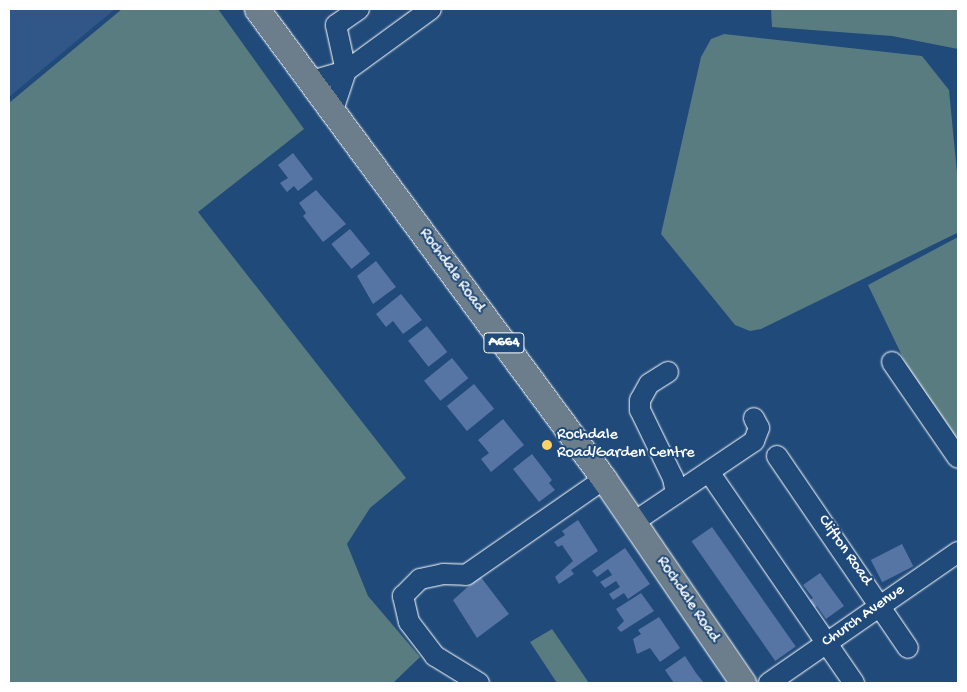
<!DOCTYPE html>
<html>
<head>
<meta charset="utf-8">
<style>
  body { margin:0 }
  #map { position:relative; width:967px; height:692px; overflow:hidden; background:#1f4a7a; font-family:"Gochi Hand",sans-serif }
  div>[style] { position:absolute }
  .built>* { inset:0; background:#305787 }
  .green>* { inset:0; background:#597c80 }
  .building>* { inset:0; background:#5675a5; transform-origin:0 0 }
  .roads { filter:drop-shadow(0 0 1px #fff) drop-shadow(0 0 1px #fff) }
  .minor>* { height:20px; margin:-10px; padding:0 10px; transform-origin:10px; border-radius:10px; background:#1f4a7a }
  .major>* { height:25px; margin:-12.5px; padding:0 12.5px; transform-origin:12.5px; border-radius:12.5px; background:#6c7d8b }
  .dots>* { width:14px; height:14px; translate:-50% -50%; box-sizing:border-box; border:2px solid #1f4a7a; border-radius:50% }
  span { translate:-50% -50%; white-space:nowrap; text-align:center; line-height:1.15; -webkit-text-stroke:4px #1f4a7a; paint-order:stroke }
  .shield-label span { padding:1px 4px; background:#1f4a7a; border:1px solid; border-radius:4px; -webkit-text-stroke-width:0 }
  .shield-label { font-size:15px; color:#fff; font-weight:700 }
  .street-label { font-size:16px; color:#fff }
  .poi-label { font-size:16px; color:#fff }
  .left { translate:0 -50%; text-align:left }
  .frame { position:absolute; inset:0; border:10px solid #fff; pointer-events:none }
</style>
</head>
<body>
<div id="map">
  <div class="built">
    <i style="clip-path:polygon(9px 9px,115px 9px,9px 97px)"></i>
  </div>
  <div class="green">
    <i style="clip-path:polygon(122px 9px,218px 9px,304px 129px,198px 212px,406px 478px,370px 508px,347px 544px,368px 596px,420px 657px,393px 683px,9px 683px,9px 103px)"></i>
    <i style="clip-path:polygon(771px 9px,958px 9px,958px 49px,892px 36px,772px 27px)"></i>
    <i style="clip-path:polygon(724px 34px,922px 56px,949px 90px,958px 183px,957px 233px,761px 329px,750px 331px,735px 325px,661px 234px,701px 57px,711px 39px)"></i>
    <i style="clip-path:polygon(958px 237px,958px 446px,918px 389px,868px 285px)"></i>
    <i style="clip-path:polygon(552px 629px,589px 683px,557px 683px,530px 642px)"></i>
  </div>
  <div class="building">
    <i style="clip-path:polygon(293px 153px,313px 179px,298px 191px,294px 186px,287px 192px,280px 183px,288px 178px,278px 165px)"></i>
    <i style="clip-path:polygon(316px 190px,346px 224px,323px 242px,303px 216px,306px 213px,299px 203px)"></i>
    <i style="left:350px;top:229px;width:32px;height:24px;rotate:51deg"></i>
    <i style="clip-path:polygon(376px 261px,396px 287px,373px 304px,357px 276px)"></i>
    <i style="clip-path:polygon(401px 294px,422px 320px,403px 334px,393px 321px,386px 327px,376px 314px)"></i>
    <i style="left:427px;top:326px;width:33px;height:24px;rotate:52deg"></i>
    <i style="left:452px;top:358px;width:26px;height:36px;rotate:51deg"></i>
    <i style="left:474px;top:384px;width:32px;height:35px;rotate:51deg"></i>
    <i style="clip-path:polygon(503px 419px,524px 445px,491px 472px,481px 459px,489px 453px,478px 440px)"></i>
    <i style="clip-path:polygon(532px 454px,552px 480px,549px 483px,555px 490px,539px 502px,513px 469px)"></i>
    <i style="clip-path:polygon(578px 520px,598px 551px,571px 570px,574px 574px,559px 584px,555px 577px,573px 561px,562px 545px,558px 547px,554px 542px,565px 535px,562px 531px)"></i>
    <i style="left:712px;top:527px;width:146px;height:25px;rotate:55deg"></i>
    <i style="left:902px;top:544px;width:25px;height:35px;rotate:63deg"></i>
    <i style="clip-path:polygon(625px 548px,650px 584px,628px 599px,624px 593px,613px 600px,609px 594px,620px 587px,616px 581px,605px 588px,600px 582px,612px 575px,608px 569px,597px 577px,592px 571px)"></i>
    <i style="clip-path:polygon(820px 573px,844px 606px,826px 619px,817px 606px,810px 610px,805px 603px,813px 598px,803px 585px)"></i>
    <i style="clip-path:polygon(480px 576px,509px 614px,477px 638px,453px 600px)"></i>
    <i style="clip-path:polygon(641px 593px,654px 611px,621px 632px,617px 628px,624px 621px,616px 609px)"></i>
    <i style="clip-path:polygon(659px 617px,680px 648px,660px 662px,650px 648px,637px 654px,633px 639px,641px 634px,638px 630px)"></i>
    <i style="clip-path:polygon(685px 656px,696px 673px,704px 683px,674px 683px,665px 670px)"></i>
  </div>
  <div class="roads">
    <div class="minor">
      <i style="left:311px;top:81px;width:36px;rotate:-16deg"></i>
      <i style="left:346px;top:71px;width:105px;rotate:-36.1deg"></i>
      <i style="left:333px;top:110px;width:41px;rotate:-71.6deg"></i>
      <i style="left:346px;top:71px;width:47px;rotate:-102.3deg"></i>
      <i style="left:336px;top:25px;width:28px;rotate:-35deg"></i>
      <i style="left:892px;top:362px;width:116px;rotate:55.5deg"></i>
      <i style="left:668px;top:372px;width:22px;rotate:148deg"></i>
      <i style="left:649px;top:384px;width:18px;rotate:119deg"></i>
      <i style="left:640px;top:400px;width:10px;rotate:90deg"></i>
      <i style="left:640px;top:410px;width:76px;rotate:64.1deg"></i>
      <i style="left:673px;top:478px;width:16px;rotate:79deg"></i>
      <i style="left:777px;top:456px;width:232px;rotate:55.7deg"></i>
      <i style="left:709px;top:472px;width:256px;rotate:55.5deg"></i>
      <i style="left:634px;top:522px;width:145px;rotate:-34deg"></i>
      <i style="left:754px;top:441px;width:14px;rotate:-69deg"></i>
      <i style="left:759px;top:428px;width:11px;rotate:-117deg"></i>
      <i style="left:479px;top:683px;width:52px;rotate:-148.5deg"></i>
      <i style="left:435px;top:656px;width:43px;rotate:-127.4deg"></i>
      <i style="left:409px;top:622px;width:27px;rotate:-103deg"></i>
      <i style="left:403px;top:596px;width:24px;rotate:-45deg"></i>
      <i style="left:420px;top:579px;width:24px;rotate:-12deg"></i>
      <i style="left:443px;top:574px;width:23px;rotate:2deg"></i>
      <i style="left:466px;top:575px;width:168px;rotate:-34.8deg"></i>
      <i style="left:769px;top:683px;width:230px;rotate:-34.7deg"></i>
    </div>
    <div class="major">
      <i style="left:257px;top:9px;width:584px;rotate:53.56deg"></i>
      <i style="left:604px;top:479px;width:247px;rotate:55.7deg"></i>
    </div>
  </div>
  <div class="dots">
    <i style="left:547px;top:445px;background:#ffd166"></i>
  </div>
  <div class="shield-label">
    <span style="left:504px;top:343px">A664</span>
  </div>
  <div class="street-label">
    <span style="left:451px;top:271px;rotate:54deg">Rochdale Road</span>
    <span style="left:844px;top:551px;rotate:55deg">Clifton Road</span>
    <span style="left:687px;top:600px;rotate:56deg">Rochdale Road</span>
    <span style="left:864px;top:617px;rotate:-35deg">Church Avenue</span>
  </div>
  <div class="poi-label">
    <span class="left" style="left:557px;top:445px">Rochdale<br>Road/Garden Centre</span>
  </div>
  <div class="frame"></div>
</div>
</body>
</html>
